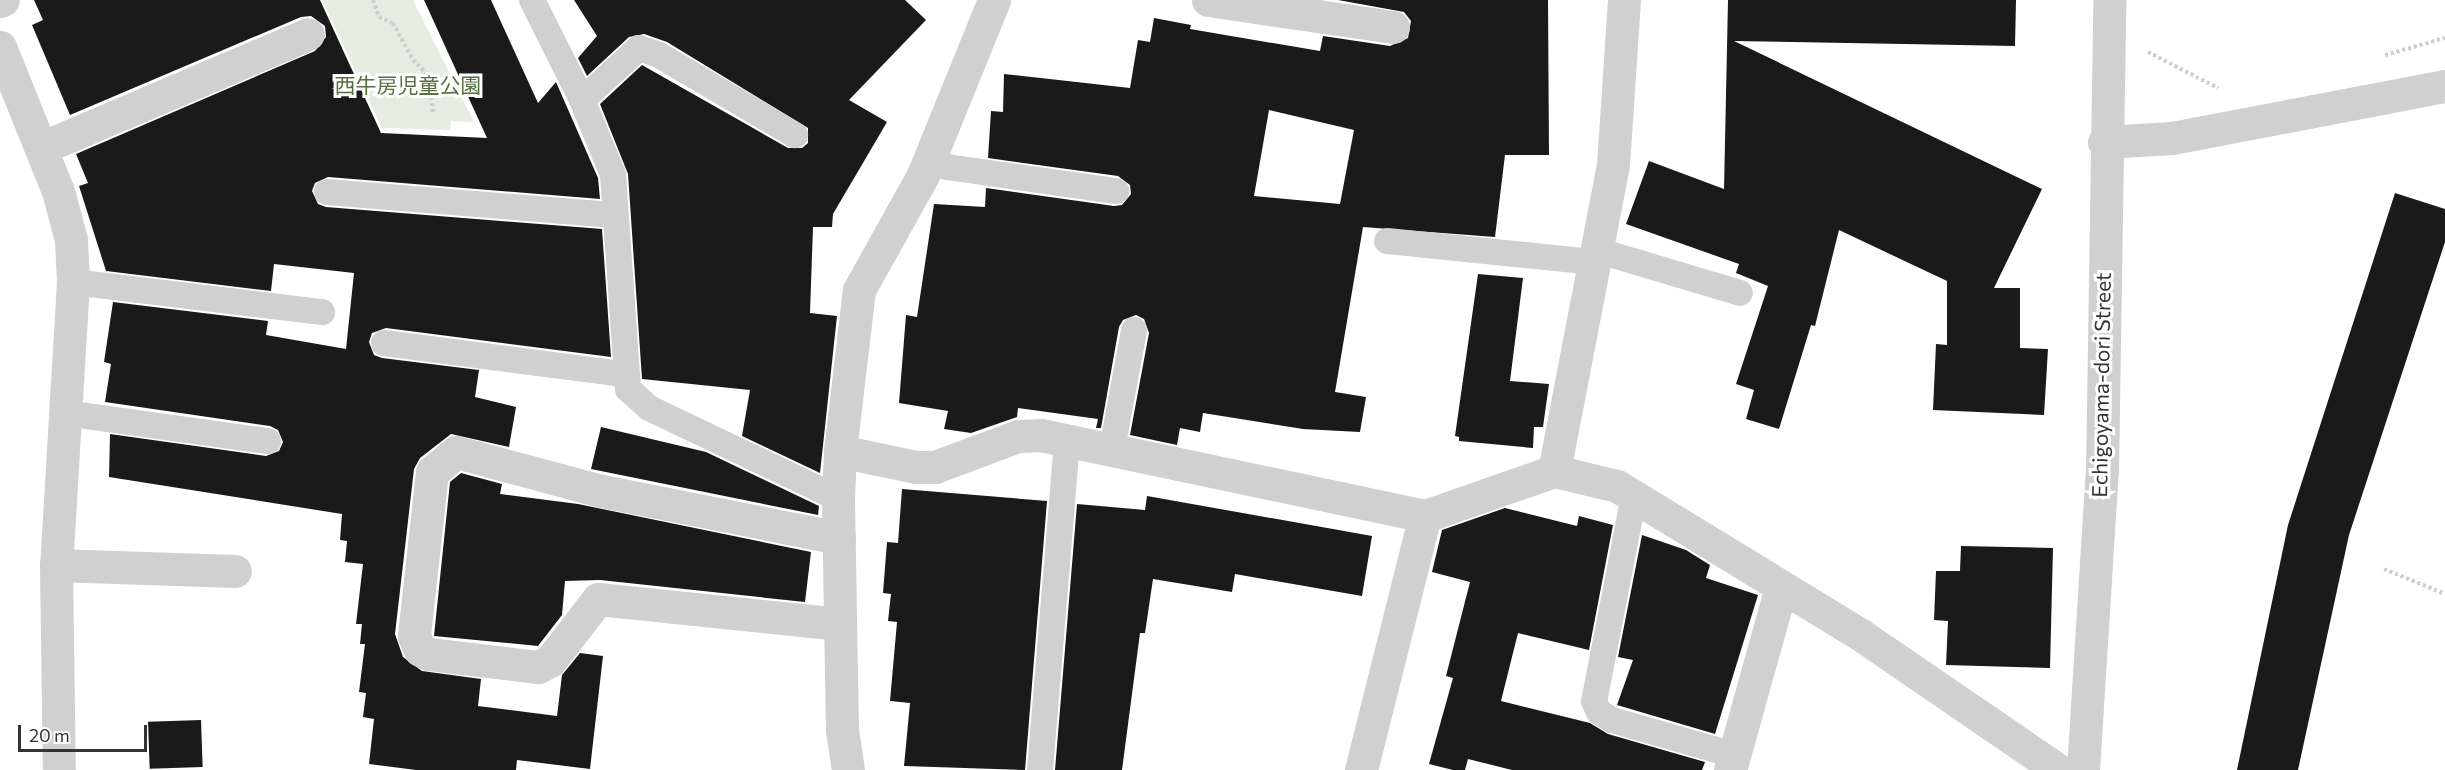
<!DOCTYPE html>
<html>
<head>
<meta charset="utf-8">
<style>
  body { margin:0 }
  #map { position:relative; width:2445px; height:770px; overflow:hidden; background:#fff; font-family:Commissioner,"Noto Sans JP",sans-serif }
  div>[style] { position:absolute }
  .green>* { inset:0; background:#e6ecdf }
  .building>* { inset:0; background:#1a1a1a; transform-origin:0 0 }
  .path>* { height:4px; margin-top:-2px; transform-origin:0; background:repeating-linear-gradient(90deg,#cdcdcd 0 3px,transparent 0 6px) }
  .service>* { height:26px; margin:-13px; padding:0 13px; transform-origin:13px; border-radius:13px; background:#d0d0d0 }
  .minor>* { height:33px; margin:-16.5px; padding:0 16.5px; transform-origin:16.5px; border-radius:16.5px; background:#d0d0d0 }
  .tertiary>* { height:33px; margin:-16.5px; padding:0 16.5px; transform-origin:16.5px; border-radius:16.5px; background:#d0d0d0 }
  span { translate:-50% -50%; white-space:nowrap; text-align:center; line-height:1.15; -webkit-text-stroke:6px #fff; paint-order:stroke }
  .park-label { font-size:21px; color:#56703f }
  .street-label { font-size:21px; color:#333 }
  .scale { position:absolute; left:18px; top:725px; width:129px; height:27px; box-sizing:border-box; border:3px solid #333; border-top:0; padding-left:8px; font-size:18px; line-height:21px; white-space:nowrap; color:#333; -webkit-text-stroke:4px #fff; paint-order:stroke }
</style>
</head>
<body>
<div id="map">
  <div class="green">
    <i style="clip-path:polygon(322px 0,413px 0,474px 122px,451px 121px,450px 130px,382px 128px)"></i>
  </div>
  <div class="building">
    <i style="clip-path:polygon(34px 0,320px 0,381px 133px,487px 138px,424px 0,491px 0,538px 103px,556px 82px,598px 178px,600px 199px,328px 177px,315px 183px,312px 191px,318px 204px,326px 207px,602px 229px,611px 357px,386px 328px,372px 333px,369px 342px,374px 355px,382px 358px,479px 370px,475px 397px,516px 407px,509px 447px,451px 434px,420px 458px,414px 469px,395px 634px,403px 657px,422px 671px,481px 679px,478px 706px,557px 716px,562px 675px,580px 653px,603px 656px,590px 769px,517px 760px,516px 770px,416px 770px,369px 764px,374px 719px,363px 717px,366px 693px,359px 692px,365px 644px,360px 644px,362px 624px,356px 624px,363px 564px,345px 562px,347px 541px,340px 540px,342px 514px,109px 477px,110px 434px,266px 456px,279px 451px,283px 442px,278px 430px,270px 426px,105px 402px,111px 364px,104px 362px,113px 302px,268px 321px,266px 335px,346px 349px,354px 273px,274px 264px,271px 291px,106px 271px,79px 186px,88px 183px,76px 154px,315px 51px,326px 37px,325px 26px,311px 16px,301px 17px,70px 115px,32px 25px,43px 20px)"></i>
    <i style="clip-path:polygon(574px 0,905px 0,926px 20px,849px 100px,887px 122px,833px 214px,832px 227px,813px 227px,810px 313px,837px 316px,820px 473px,742px 436px,750px 390px,642px 379px,628px 174px,600px 104px,642px 65px,788px 148px,802px 148px,808px 143px,808px 128px,667px 42px,644px 34px,629px 37px,587px 76px,578px 58px,597px 36px)"></i>
    <i style="clip-path:polygon(evenodd,1338px 0,1548px 0,1549px 155px,1505px 155px,1495px 237px,1363px 227px,1335px 392px,1366px 397px,1360px 432px,1303px 429px,1203px 413px,1200px 432px,1180px 428px,1177px 445px,1130px 435px,1149px 333px,1144px 319px,1136px 315px,1123px 320px,1119px 327px,1101px 428px,1096px 428px,1098px 419px,1018px 408px,1017px 417px,971px 433px,944px 429px,948px 411px,899px 403px,906px 315px,917px 317px,934px 204px,985px 207px,986px 188px,1114px 206px,1122px 205px,1131px 194px,1130px 185px,1118px 176px,988px 158px,991px 111px,1003px 112px,1004px 74px,1130px 88px,1138px 40px,1150px 42px,1154px 18px,1191px 25px,1190px 29px,1320px 51px,1323px 36px,1390px 46px,1408px 38px,1411px 21px,1404px 12px,1338px 0,1269px 110px,1354px 130px,1340px 204px,1254px 196px,1269px 110px)"></i>
    <i style="clip-path:polygon(1728px 0,2016px 0,2015px 46px,1734px 41px,2042px 189px,1994px 288px,2020px 288px,2020px 348px,2048px 349px,2044px 415px,1933px 410px,1936px 344px,1947px 345px,1947px 281px,1839px 230px,1815px 326px,1811px 325px,1779px 429px,1746px 419px,1754px 390px,1736px 384px,1768px 286px,1736px 273px,1739px 264px,1626px 224px,1649px 161px,1724px 189px)"></i>
    <i style="clip-path:polygon(2395px 193px,2445px 209px,2445px 242px,2349px 535px,2298px 770px,2237px 770px,2288px 525px)"></i>
    <i style="clip-path:polygon(1478px 274px,1523px 278px,1510px 381px,1549px 384px,1543px 427px,1534px 427px,1533px 448px,1459px 441px,1459px 437px,1455px 436px)"></i>
    <i style="clip-path:polygon(601px 427px,706px 452px,819px 506px,818px 515px,591px 469px)"></i>
    <i style="clip-path:polygon(461px 473px,502px 484px,500px 494px,578px 504px,811px 552px,805px 602px,600px 580px,565px 581px,562px 615px,538px 646px,434px 636px,450px 482px)"></i>
    <i style="clip-path:polygon(902px 489px,1047px 501px,1025px 770px,904px 766px,910px 703px,890px 701px,897px 622px,888px 621px,891px 594px,883px 593px,887px 542px,898px 543px)"></i>
    <i style="clip-path:polygon(1147px 496px,1372px 536px,1362px 596px,1235px 574px,1232px 592px,1153px 579px,1145px 633px,1140px 633px,1122px 770px,1055px 770px,1077px 504px,1145px 510px)"></i>
    <i style="clip-path:polygon(1505px 508px,1577px 526px,1579px 516px,1613px 525px,1589px 650px,1518px 633px,1501px 701px,1590px 723px,1608px 734px,1705px 762px,1702px 770px,1512px 770px,1468px 759px,1465px 770px,1453px 770px,1429px 764px,1453px 678px,1446px 676px,1470px 582px,1432px 572px,1442px 530px)"></i>
    <i style="clip-path:polygon(1642px 535px,1686px 550px,1710px 565px,1706px 578px,1758px 595px,1715px 734px,1617px 705px,1633px 660px,1618px 657px)"></i>
    <i style="clip-path:polygon(1961px 546px,2053px 548px,2050px 668px,1946px 665px,1948px 621px,1934px 620px,1936px 571px,1960px 571px)"></i>
    <i style="left:201px;top:720px;width:47px;height:53px;rotate:88deg"></i>
  </div>
  <div class="path">
    <i style="left:373px;top:0;width:18px;rotate:71deg"></i>
    <i style="left:379px;top:17px;width:15px;rotate:23deg"></i>
    <i style="left:393px;top:23px;width:42px;rotate:61.6deg"></i>
    <i style="left:413px;top:60px;width:17px;rotate:45deg"></i>
    <i style="left:425px;top:72px;width:14px;rotate:69deg"></i>
    <i style="left:430px;top:85px;width:29px;rotate:84deg"></i>
    <i style="left:2148px;top:52px;width:79px;rotate:27.2deg"></i>
    <i style="left:2385px;top:55px;width:62px;rotate:-15.8deg"></i>
    <i style="left:2384px;top:569px;width:66px;rotate:22.3deg"></i>
  </div>
  <div class="service">
    <i style="left:532px;top:0;width:112px;rotate:63.4deg"></i>
    <i style="left:582px;top:100px;width:81px;rotate:67.5deg"></i>
    <i style="left:613px;top:175px;width:215px;rotate:86deg"></i>
    <i style="left:628px;top:389px;width:28px;rotate:42deg"></i>
    <i style="left:649px;top:408px;width:209px;rotate:25.5deg"></i>
    <i style="left:582px;top:100px;width:77px;rotate:-42.4deg"></i>
    <i style="left:639px;top:48px;width:21px;rotate:19deg"></i>
    <i style="left:659px;top:55px;width:158px;rotate:30.5deg"></i>
    <i style="left:929px;top:159px;width:20px;rotate:24deg"></i>
    <i style="left:947px;top:167px;width:171px;rotate:8.1deg"></i>
    <i style="left:327px;top:192px;width:289px;rotate:4.6deg"></i>
    <i style="left:1387px;top:241px;width:209px;rotate:5.8deg"></i>
    <i style="left:1596px;top:250px;width:150px;rotate:16.6deg"></i>
    <i style="left:73px;top:282px;width:251px;rotate:6.9deg"></i>
    <i style="left:384px;top:343px;width:242px;rotate:7.4deg"></i>
    <i style="left:65px;top:413px;width:205px;rotate:7.9deg"></i>
    <i style="left:1112px;top:449px;width:121px;rotate:-79.5deg"></i>
    <i style="left:1634px;top:496px;width:209px;rotate:101deg"></i>
    <i style="left:1594px;top:701px;width:12px;rotate:66deg"></i>
    <i style="left:1599px;top:712px;width:15px;rotate:32deg"></i>
    <i style="left:1612px;top:720px;width:127px;rotate:16deg"></i>
    <i style="left:1040px;top:770px;width:331px;rotate:-85.3deg"></i>
  </div>
  <div class="minor">
    <i style="left:1208px;top:0;width:187px;rotate:8.3deg"></i>
    <i style="left:0;top:1px;width:3px;rotate:-18deg"></i>
    <i style="left:0;top:47px;width:155px;rotate:68.1deg"></i>
    <i style="left:58px;top:191px;width:51px;rotate:75.1deg"></i>
    <i style="left:71px;top:240px;width:42px;rotate:87.3deg"></i>
    <i style="left:73px;top:282px;width:284px;rotate:93.4deg"></i>
    <i style="left:56px;top:565px;width:205px;rotate:89.2deg"></i>
    <i style="left:41px;top:148px;width:290px;rotate:-23.1deg"></i>
    <i style="left:840px;top:451px;width:78px;rotate:11.9deg"></i>
    <i style="left:916px;top:467px;width:19px"></i>
    <i style="left:935px;top:467px;width:89px;rotate:-20.5deg"></i>
    <i style="left:1018px;top:436px;width:23px;rotate:-2deg"></i>
    <i style="left:1041px;top:435px;width:392px;rotate:11.9deg"></i>
    <i style="left:1425px;top:516px;width:137px;rotate:-19.2deg"></i>
    <i style="left:1554px;top:471px;width:65px;rotate:13.4deg"></i>
    <i style="left:1617px;top:486px;width:286px;rotate:31.4deg"></i>
    <i style="left:1861px;top:635px;width:239px;rotate:34.4deg"></i>
    <i style="left:1554px;top:471px;width:312px;rotate:-79.1deg"></i>
    <i style="left:1613px;top:165px;width:165px;rotate:-86.2deg"></i>
    <i style="left:839px;top:538px;width:243px;rotate:-168.8deg"></i>
    <i style="left:601px;top:491px;width:150px;rotate:-164.9deg"></i>
    <i style="left:456px;top:452px;width:31px;rotate:140deg"></i>
    <i style="left:432px;top:472px;width:165px;rotate:96.3deg"></i>
    <i style="left:414px;top:636px;width:15px;rotate:67deg"></i>
    <i style="left:420px;top:650px;width:10px;rotate:24deg"></i>
    <i style="left:429px;top:654px;width:110px;rotate:6.8deg"></i>
    <i style="left:538px;top:667px;width:13px;rotate:-27deg"></i>
    <i style="left:550px;top:661px;width:78px;rotate:-52.3deg"></i>
    <i style="left:598px;top:599px;width:243px;rotate:5.9deg"></i>
    <i style="left:56px;top:565px;width:179px;rotate:1.9deg"></i>
    <i style="left:848px;top:770px;width:40px;rotate:-98.5deg"></i>
    <i style="left:842px;top:730px;width:232px;rotate:-91deg"></i>
    <i style="left:838px;top:498px;width:47px;rotate:-87.6deg"></i>
    <i style="left:840px;top:451px;width:162px;rotate:-83.3deg"></i>
    <i style="left:859px;top:290px;width:132px;rotate:-60.9deg"></i>
    <i style="left:923px;top:175px;width:189px;rotate:-67.9deg"></i>
    <i style="left:1361px;top:770px;width:262px;rotate:-75.9deg"></i>
    <i style="left:1730px;top:770px;width:190px;rotate:-74.4deg"></i>
  </div>
  <div class="tertiary">
    <i style="left:2104px;top:142px;width:68px;rotate:-3.4deg"></i>
    <i style="left:2172px;top:138px;width:278px;rotate:-10.8deg"></i>
    <i style="left:2083px;top:770px;width:300px;rotate:-86.4deg"></i>
    <i style="left:2102px;top:471px;width:471px;rotate:-89.1deg"></i>
  </div>
  <div class="park-label">
    <span style="left:408px;top:85px">西牛房児童公園</span>
  </div>
  <div class="street-label">
    <span style="left:2101px;top:385px;rotate:-89deg">Echigoyama-dori Street</span>
  </div>
  <div class="scale">20 m</div>
</div>
</body>
</html>
